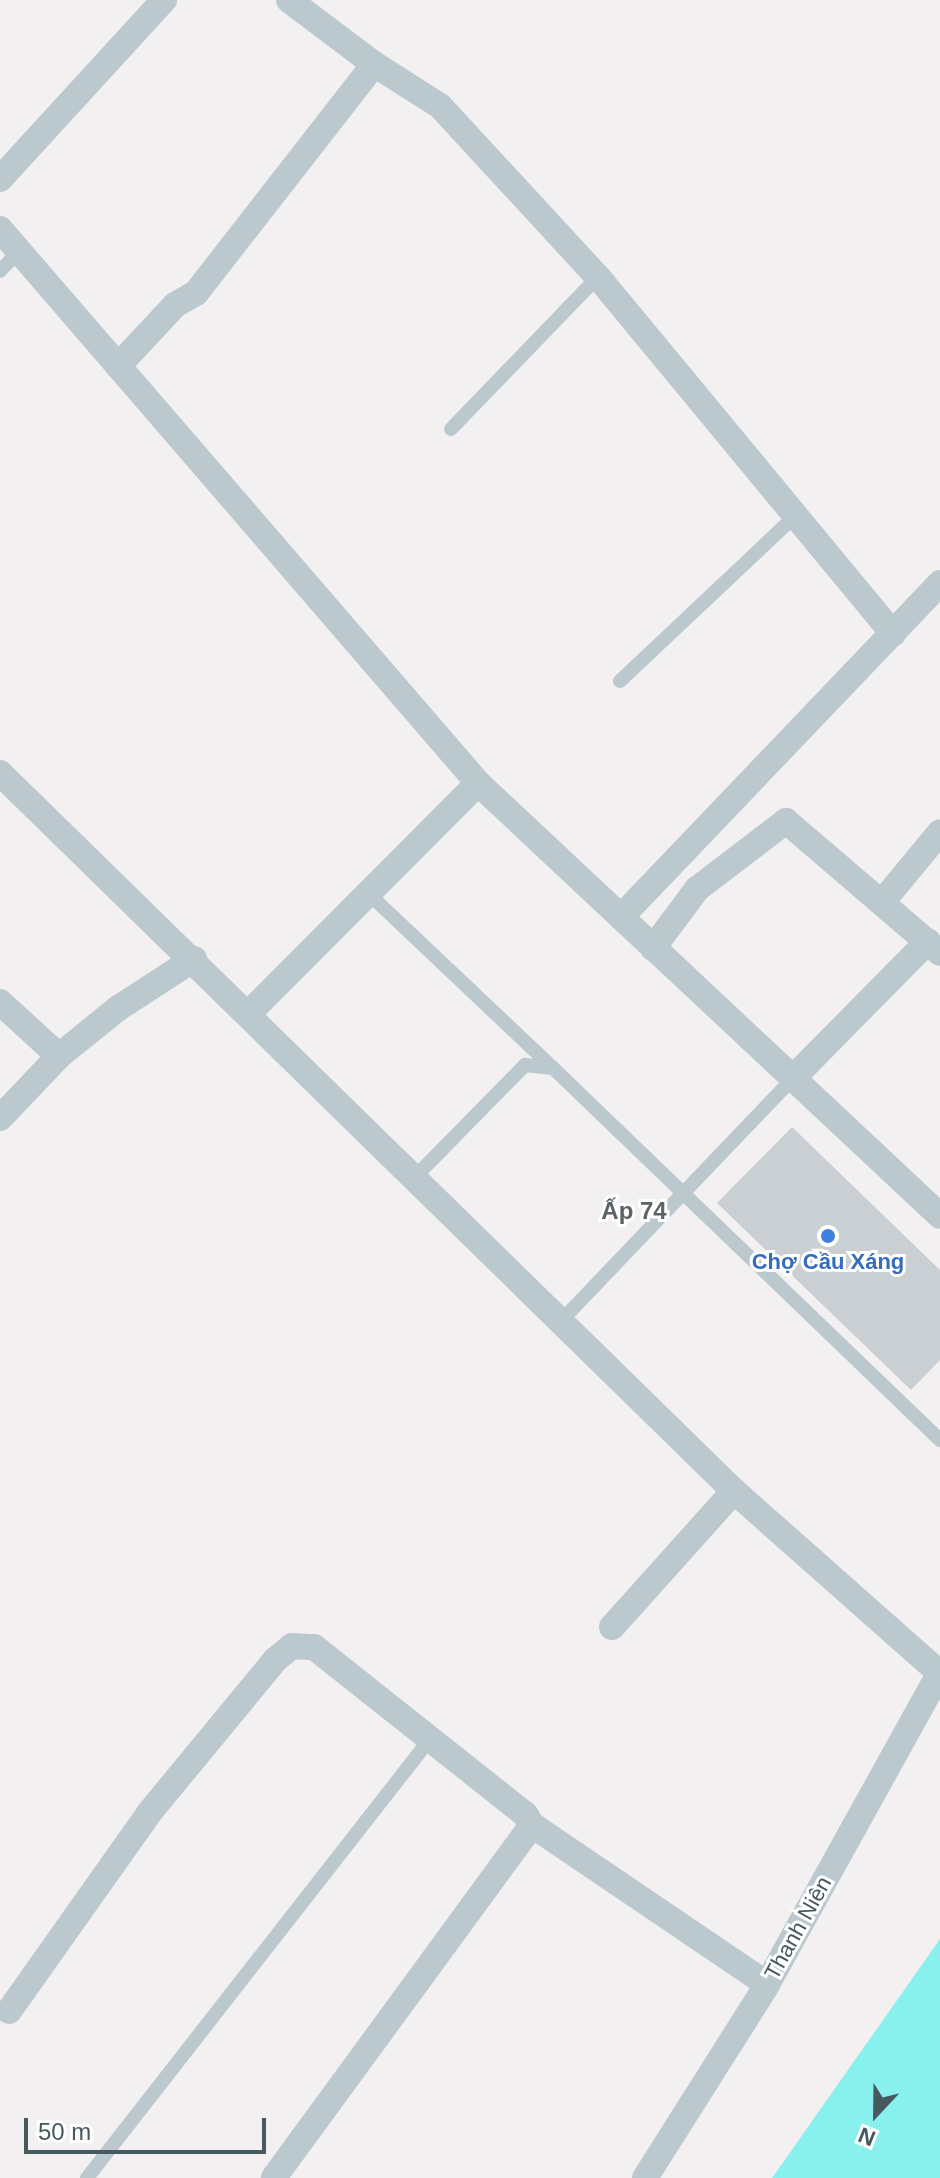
<!DOCTYPE html>
<html>
<head>
<meta charset="utf-8">
<style>
  body { margin:0 }
  #map { position:relative; width:940px; height:2178px; overflow:hidden; background:#f3f0f1; font-family:Helvetica,sans-serif }
  div>[style] { position:absolute }
  .water>* { inset:0; background:#88f1ee }
  .building>* { inset:0; background:#cacfd3 }
  .lane>* { height:14px; margin:-7px; padding:0 7px; transform-origin:7px; border-radius:7px; background:#bbc9ce }
  .street>* { height:26px; margin:-13px; padding:0 13px; transform-origin:13px; border-radius:13px; background:#bbc9ce }
  .dots>* { width:22px; height:22px; translate:-50% -50%; box-sizing:border-box; border:4px solid #fff; border-radius:50% }
  span { translate:-50% -50%; white-space:nowrap; text-align:center; line-height:1.15; -webkit-text-stroke:6px #fff; paint-order:stroke }
  .shop-label { font-size:22px; color:#366cbe; font-weight:700 }
  .street-label { font-size:22px; color:#47595f }
  .neighbourhood-label { font-size:24px; color:#5c6366; font-weight:700 }
  .north { position:absolute; left:836px; top:2074px; width:80px; height:80px; -webkit-text-stroke:6px #fff; paint-order:stroke; rotate:202deg; font-size:22px; font-weight:700; line-height:32px; text-align:center; color:#47595f }
  .north::after { content:''; display:block; margin:auto; width:28px; height:36px; background:#47595f; clip-path:polygon(50% 0,100% 100%,50% 72%,0 100%) }
  .scale { position:absolute; left:24px; top:2118px; width:242px; height:36px; box-sizing:border-box; border:4px solid #47595f; border-top:0; padding-left:10px; font-size:24px; line-height:28px; white-space:nowrap; color:#47595f; -webkit-text-stroke:6px #fff; paint-order:stroke }
</style>
</head>
<body>
<div id="map">
  <div class="water">
    <i style="clip-path:polygon(940px 1939px,940px 2178px,772px 2178px)"></i>
  </div>
  <div class="building">
    <i style="clip-path:polygon(792px 1127px,940px 1270px,940px 1360px,911px 1390px,717px 1203px)"></i>
  </div>
  <div class="lane">
    <i style="left:0;top:271px;width:28px;rotate:-46deg"></i>
    <i style="left:451px;top:429px;width:211px;rotate:-46deg"></i>
    <i style="left:620px;top:681px;width:241px;rotate:-43.3deg"></i>
    <i style="left:369px;top:894px;width:253px;rotate:43.4deg"></i>
    <i style="left:416px;top:1176px;width:156px;rotate:-45.5deg"></i>
    <i style="left:525px;top:1065px;width:28px;rotate:6deg"></i>
    <i style="left:553px;top:1068px;width:537px;rotate:43.87deg"></i>
    <i style="left:562px;top:1320px;width:335px;rotate:-46.3deg"></i>
    <i style="left:87px;top:2178px;width:557px;rotate:-52deg"></i>
  </div>
  <div class="street">
    <i style="left:289px;top:0;width:106px;rotate:37deg"></i>
    <i style="left:374px;top:64px;width:78px;rotate:32.5deg"></i>
    <i style="left:440px;top:106px;width:233px;rotate:47.3deg"></i>
    <i style="left:598px;top:277px;width:463px;rotate:50.4deg"></i>
    <i style="left:0;top:179px;width:243px;rotate:-47.5deg"></i>
    <i style="left:0;top:229px;width:732px;rotate:49.21deg"></i>
    <i style="left:118px;top:366px;width:83px;rotate:-46.9deg"></i>
    <i style="left:175px;top:305px;width:24px;rotate:-30deg"></i>
    <i style="left:196px;top:293px;width:290px;rotate:-52.1deg"></i>
    <i style="left:0;top:773px;width:1027px;rotate:44.37deg"></i>
    <i style="left:734px;top:1491px;width:275px;rotate:41.5deg"></i>
    <i style="left:883px;top:901px;width:89px;rotate:-50.4deg"></i>
    <i style="left:621px;top:917px;width:462px;rotate:-46.3deg"></i>
    <i style="left:653px;top:948px;width:74px;rotate:-53.3deg"></i>
    <i style="left:697px;top:889px;width:112px;rotate:-37.4deg"></i>
    <i style="left:786px;top:821px;width:203px;rotate:40.6deg"></i>
    <i style="left:0;top:1002px;width:80px;rotate:42.5deg"></i>
    <i style="left:250px;top:1012px;width:323px;rotate:-45.1deg"></i>
    <i style="left:478px;top:783px;width:633px;rotate:43.14deg"></i>
    <i style="left:793px;top:1078px;width:192px;rotate:-45.4deg"></i>
    <i style="left:0;top:1118px;width:86px;rotate:-46.4deg"></i>
    <i style="left:59px;top:1056px;width:75px;rotate:-39deg"></i>
    <i style="left:117px;top:1009px;width:92px;rotate:-33deg"></i>
    <i style="left:612px;top:1627px;width:183px;rotate:-48.1deg"></i>
    <i style="left:532px;top:1825px;width:284px;rotate:34.1deg"></i>
    <i style="left:9px;top:2011px;width:242px;rotate:-54.7deg"></i>
    <i style="left:149px;top:1813px;width:198px;rotate:-50.5deg"></i>
    <i style="left:275px;top:1660px;width:22px;rotate:-39deg"></i>
    <i style="left:292px;top:1646px;width:22px;rotate:3deg"></i>
    <i style="left:314px;top:1647px;width:269px;rotate:38.4deg"></i>
    <i style="left:525px;top:1814px;width:13px;rotate:58deg"></i>
    <i style="left:532px;top:1825px;width:437px;rotate:126.2deg"></i>
    <i style="left:645px;top:2178px;width:225px;rotate:-57.7deg"></i>
    <i style="left:765px;top:1988px;width:361px;rotate:-61deg"></i>
  </div>
  <div class="dots">
    <i style="left:828px;top:1236px;background:#3f7fe0"></i>
  </div>
  <div class="shop-label">
    <span style="left:828px;top:1262px">Chợ Cầu Xáng</span>
  </div>
  <div class="street-label">
    <span style="left:798px;top:1928px;rotate:-61deg">Thanh Niên</span>
  </div>
  <div class="neighbourhood-label">
    <span style="left:634px;top:1211px">Ấp 74</span>
  </div>
  <div class="north">N</div>
  <div class="scale">50 m</div>
</div>
</body>
</html>
